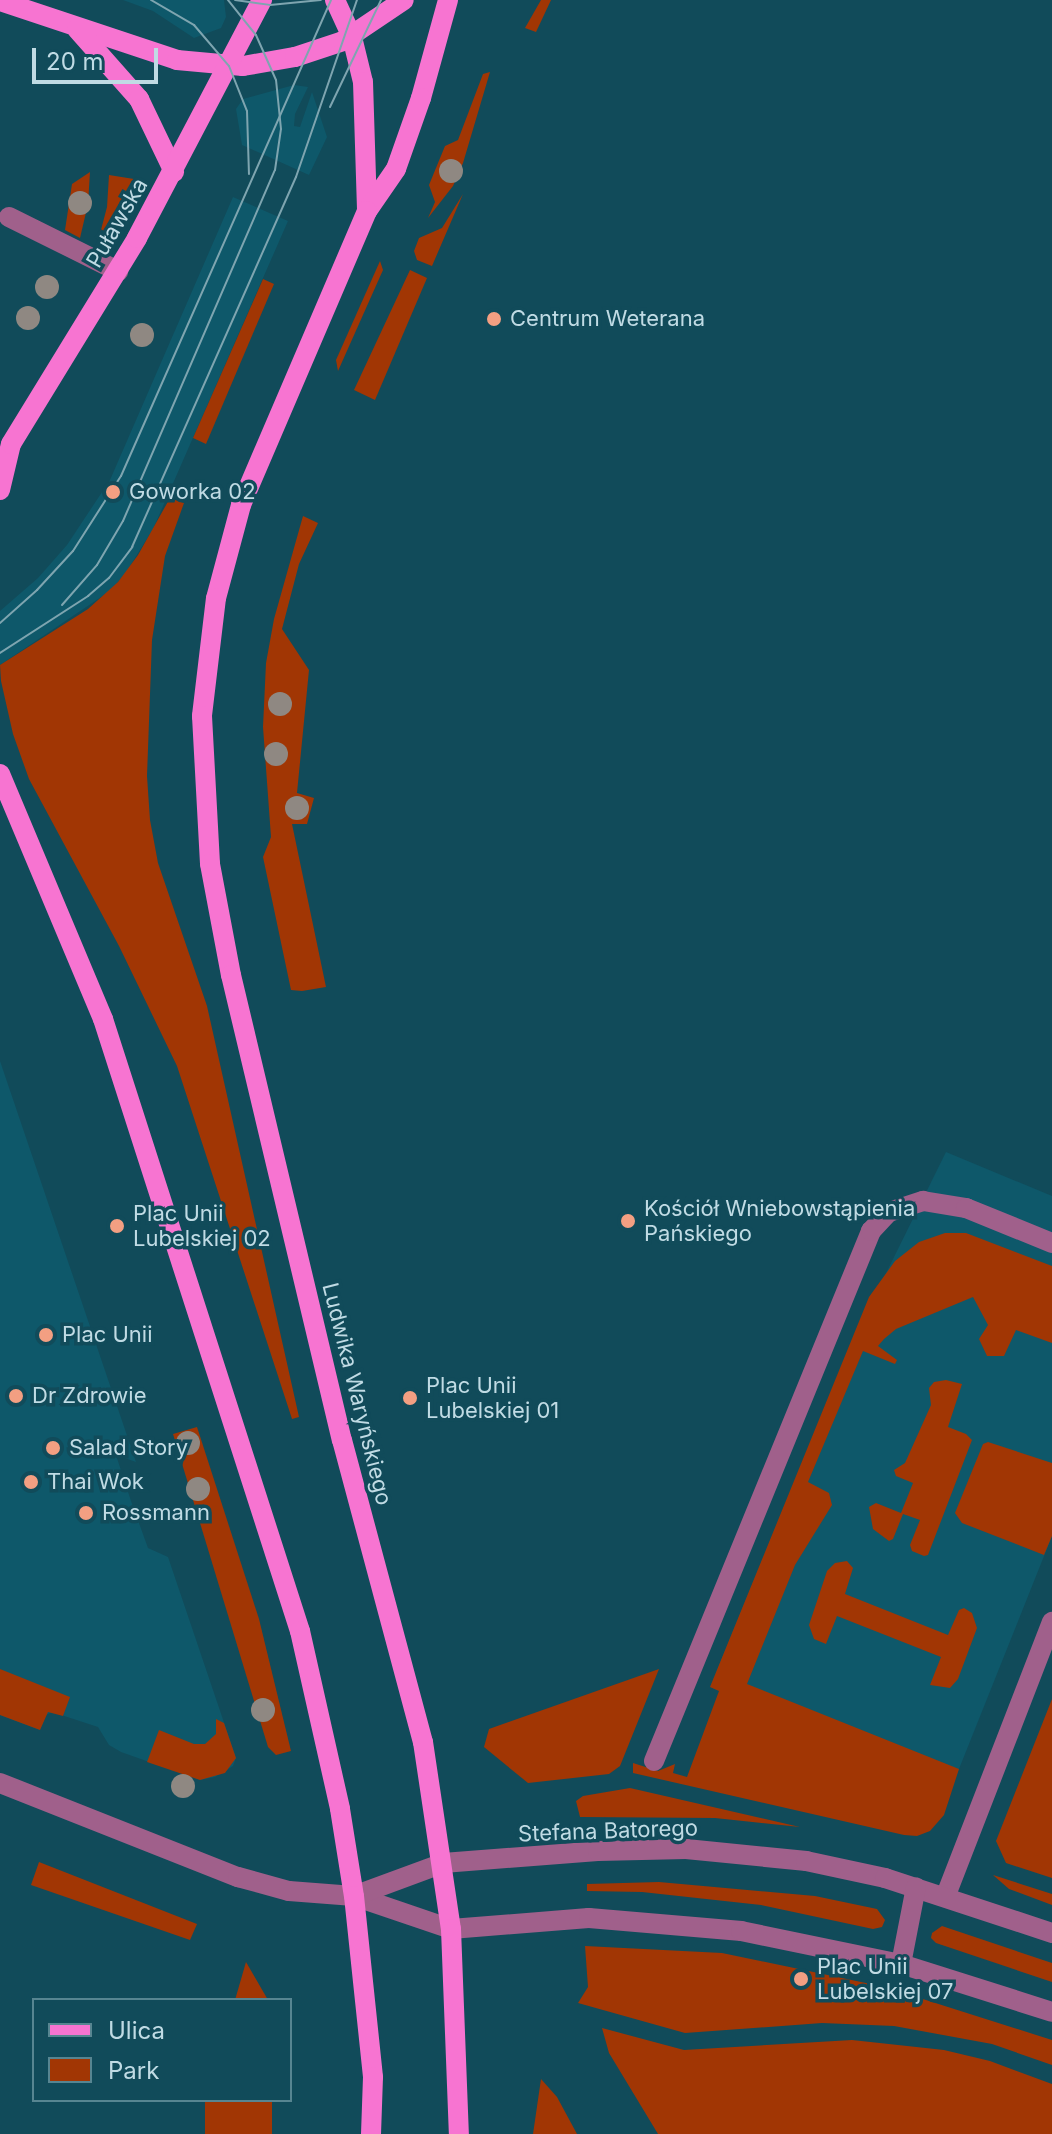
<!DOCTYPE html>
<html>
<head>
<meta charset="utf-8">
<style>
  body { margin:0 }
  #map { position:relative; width:1052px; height:2134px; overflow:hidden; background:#114b5a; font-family:Inter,sans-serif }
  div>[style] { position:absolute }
  .built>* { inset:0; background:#0e586a }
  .green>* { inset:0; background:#a13604; transform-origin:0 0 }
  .minor>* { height:20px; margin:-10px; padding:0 10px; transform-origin:10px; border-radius:10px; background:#a0608b }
  .major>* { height:20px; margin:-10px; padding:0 10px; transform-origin:10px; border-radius:10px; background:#f774d1 }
  .tram>* { height:2px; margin:-1px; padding:0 1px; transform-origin:1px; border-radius:1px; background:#7ea5b0 }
  .trees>* { width:24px; height:24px; margin:-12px; border-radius:50%; background:#8f8882 }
  .dots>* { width:22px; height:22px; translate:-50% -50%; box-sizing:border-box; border:4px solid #114b5a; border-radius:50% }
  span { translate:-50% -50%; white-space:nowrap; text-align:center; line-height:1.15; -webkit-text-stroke:7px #114b5a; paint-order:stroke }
  .street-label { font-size:22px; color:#c0dbe4 }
  .poi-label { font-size:22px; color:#c0dbe4 }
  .left { translate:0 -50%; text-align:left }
  .legend { position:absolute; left:32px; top:1998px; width:260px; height:104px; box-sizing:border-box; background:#114b5a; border:2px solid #578591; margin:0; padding:10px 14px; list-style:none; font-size:24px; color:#c0dbe4 }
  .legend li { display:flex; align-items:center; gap:16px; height:40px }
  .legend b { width:40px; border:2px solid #578591 }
  .scale { position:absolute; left:32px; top:48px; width:126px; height:36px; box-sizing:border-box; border:4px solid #c0dbe4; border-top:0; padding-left:10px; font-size:24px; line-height:28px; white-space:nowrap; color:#c0dbe4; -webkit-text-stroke:6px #114b5a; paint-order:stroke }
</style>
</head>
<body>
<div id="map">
  <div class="built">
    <i style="clip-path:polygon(123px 0,224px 0,226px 17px,221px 28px,194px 38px,153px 11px)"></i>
    <i style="clip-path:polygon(294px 85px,308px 87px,295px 114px,294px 126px,300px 127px,312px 92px,327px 137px,309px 175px,242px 145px,236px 109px,243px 99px)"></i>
    <i style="clip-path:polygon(233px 197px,288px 221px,153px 529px,125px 574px,110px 591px,0 665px,0 611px,38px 578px,67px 545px,110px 480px)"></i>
    <i style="clip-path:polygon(0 1061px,136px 1462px,116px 1455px,131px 1501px,148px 1548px,168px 1557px,236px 1758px,233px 1766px,215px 1777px,200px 1780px,121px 1752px,109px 1745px,98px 1727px,52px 1712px,46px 1715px,40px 1730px,0 1715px)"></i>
    <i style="clip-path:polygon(946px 1152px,1052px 1196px,1052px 1536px,953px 1784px,710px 1687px,850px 1346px)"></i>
  </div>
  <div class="green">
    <i style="clip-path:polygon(541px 0,551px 0,536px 32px,525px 28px)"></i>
    <i style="clip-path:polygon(490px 72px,463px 163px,453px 186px,428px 218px,435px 202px,429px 185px,445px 146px,458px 140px,483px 74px)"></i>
    <i style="clip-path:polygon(90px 172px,88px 204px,80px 238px,65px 230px,72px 184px)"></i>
    <i style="clip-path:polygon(109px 175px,134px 179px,133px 187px,105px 243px,97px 245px,107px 207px)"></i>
    <i style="clip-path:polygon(463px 194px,432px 266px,417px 260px,414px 251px,419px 238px,442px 228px)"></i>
    <i style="clip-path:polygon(380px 261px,383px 270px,338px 371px,336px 360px)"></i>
    <i style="clip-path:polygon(410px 270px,427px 278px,375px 400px,354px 390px)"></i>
    <i style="clip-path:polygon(263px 279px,274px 284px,206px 444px,193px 438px)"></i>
    <i style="clip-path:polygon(170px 498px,184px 503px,165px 556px,152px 640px,147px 776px,150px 820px,158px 863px,207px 1006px,299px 1417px,292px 1419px,177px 1066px,119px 946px,29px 779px,13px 734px,1px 681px,0 665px,88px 609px,118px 582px,138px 555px)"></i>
    <i style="clip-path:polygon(303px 516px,318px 523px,299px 564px,282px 629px,309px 670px,297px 793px,314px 798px,307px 824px,292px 824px,326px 987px,302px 991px,291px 990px,263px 857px,271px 837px,263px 727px,266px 663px,274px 619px)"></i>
    <i style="clip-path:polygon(945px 1233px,966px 1233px,1052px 1266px,1052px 1343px,1016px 1330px,1004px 1356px,987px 1356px,979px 1339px,988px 1325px,973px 1297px,896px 1329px,884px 1339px,878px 1346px,897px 1360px,895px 1364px,863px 1351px,808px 1482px,829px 1493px,832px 1505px,795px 1565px,747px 1684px,959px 1769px,944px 1815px,930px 1831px,917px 1836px,904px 1835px,633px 1773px,633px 1763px,658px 1771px,675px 1764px,673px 1773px,687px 1777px,719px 1691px,710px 1687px,869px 1297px,895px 1261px,919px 1242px)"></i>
    <i style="clip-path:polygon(946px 1380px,962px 1384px,948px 1427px,966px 1434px,972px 1440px,928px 1555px,924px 1556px,912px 1551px,910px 1545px,920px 1520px,903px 1514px,893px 1539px,889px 1541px,873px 1529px,869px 1507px,876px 1503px,901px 1513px,913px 1483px,896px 1476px,894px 1470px,905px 1463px,931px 1405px,929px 1388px,934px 1382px)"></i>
    <i style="clip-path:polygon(197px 1427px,259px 1619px,291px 1751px,276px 1755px,268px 1747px,173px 1434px)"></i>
    <i style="clip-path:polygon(988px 1442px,1052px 1463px,1052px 1536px,1044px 1555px,962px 1523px,955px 1513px,983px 1444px)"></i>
    <i style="clip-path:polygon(847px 1561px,853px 1568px,845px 1594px,948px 1635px,959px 1610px,964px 1608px,972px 1613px,977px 1628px,958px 1679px,950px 1688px,930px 1685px,941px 1657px,837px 1616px,826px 1644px,814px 1639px,809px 1625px,827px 1571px,835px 1563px)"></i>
    <i style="clip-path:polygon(0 1669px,70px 1697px,63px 1716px,48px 1712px,40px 1730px,0 1715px)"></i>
    <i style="clip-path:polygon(659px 1669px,620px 1766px,609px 1774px,528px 1783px,484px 1747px,489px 1729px)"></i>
    <i style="clip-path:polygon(1052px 1699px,1052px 1878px,1006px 1863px,996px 1841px)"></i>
    <i style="clip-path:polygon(216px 1719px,224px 1723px,236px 1758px,225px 1773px,200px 1780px,147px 1762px,159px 1730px,194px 1744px,205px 1744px,216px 1734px)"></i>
    <i style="clip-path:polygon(630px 1788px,800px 1827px,715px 1818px,580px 1817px,576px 1801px,583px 1796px)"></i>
    <i style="clip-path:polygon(39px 1862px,197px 1924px,190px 1940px,31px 1885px)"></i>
    <i style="clip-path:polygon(993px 1875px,1052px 1894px,1052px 1905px,1009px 1889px)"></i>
    <i style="clip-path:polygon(659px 1882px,815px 1896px,877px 1909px,885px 1920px,882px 1927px,873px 1929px,761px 1905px,642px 1892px,587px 1891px,587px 1884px)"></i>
    <i style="clip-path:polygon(942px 1926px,1052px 1963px,1052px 1982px,936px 1943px,931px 1938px,932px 1933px)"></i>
    <i style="clip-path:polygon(585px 1946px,722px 1953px,885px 1987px,1052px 2040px,1052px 2065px,992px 2044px,894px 2026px,822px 2023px,685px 2033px,578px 2003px,588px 1987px)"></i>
    <i style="clip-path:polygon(246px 1962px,268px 2000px,235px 2000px)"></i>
    <i style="clip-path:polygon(602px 2028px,684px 2050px,852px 2040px,944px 2050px,990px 2061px,1052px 2084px,1052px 2134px,658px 2134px,609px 2053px)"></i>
    <i style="clip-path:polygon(541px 2079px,557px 2097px,577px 2134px,533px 2134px)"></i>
    <i style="left:205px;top:2100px;width:67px;height:35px"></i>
  </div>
  <div class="minor">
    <i style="left:9px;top:217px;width:122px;rotate:26.4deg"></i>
    <i style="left:654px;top:1761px;width:573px;rotate:-67.73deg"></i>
    <i style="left:871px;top:1231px;width:26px;rotate:-47deg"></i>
    <i style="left:889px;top:1212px;width:36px;rotate:-18deg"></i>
    <i style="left:923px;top:1201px;width:44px;rotate:9.2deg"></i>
    <i style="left:966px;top:1208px;width:93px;rotate:22.1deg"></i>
    <i style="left:0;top:1783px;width:256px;rotate:21.6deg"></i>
    <i style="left:238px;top:1877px;width:53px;rotate:15.4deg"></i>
    <i style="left:289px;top:1891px;width:65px;rotate:4.4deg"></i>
    <i style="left:354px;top:1896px;width:102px;rotate:18.8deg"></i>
    <i style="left:451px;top:1929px;width:138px;rotate:-4.6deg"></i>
    <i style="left:589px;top:1918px;width:153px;rotate:4.9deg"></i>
    <i style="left:741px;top:1931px;width:163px;rotate:11.7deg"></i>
    <i style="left:901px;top:1964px;width:158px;rotate:17.6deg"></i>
    <i style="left:946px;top:1895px;width:293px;rotate:-68.8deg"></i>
    <i style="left:354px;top:1896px;width:95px;rotate:-20.3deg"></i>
    <i style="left:443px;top:1863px;width:155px;rotate:-4.4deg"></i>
    <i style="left:598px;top:1851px;width:88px;rotate:-1.3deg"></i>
    <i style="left:686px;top:1849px;width:121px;rotate:5.7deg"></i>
    <i style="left:806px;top:1861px;width:81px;rotate:12.1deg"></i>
    <i style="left:885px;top:1878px;width:176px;rotate:18.2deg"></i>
    <i style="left:901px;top:1964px;width:78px;rotate:-79deg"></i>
  </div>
  <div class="major">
    <i style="left:335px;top:0;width:41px;rotate:65.3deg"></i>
    <i style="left:352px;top:37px;width:46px;rotate:76.3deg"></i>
    <i style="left:363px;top:82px;width:129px;rotate:88.2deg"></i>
    <i style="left:448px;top:0;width:102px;rotate:105.4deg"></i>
    <i style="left:421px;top:98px;width:75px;rotate:109.4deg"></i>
    <i style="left:396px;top:169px;width:51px;rotate:124.6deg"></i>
    <i style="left:367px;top:211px;width:320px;rotate:113.2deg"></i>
    <i style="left:241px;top:505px;width:96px;rotate:105deg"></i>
    <i style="left:216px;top:598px;width:119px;rotate:96.8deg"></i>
    <i style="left:202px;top:716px;width:148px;rotate:86.9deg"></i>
    <i style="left:210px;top:864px;width:113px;rotate:79.3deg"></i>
    <i style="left:231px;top:975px;width:478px;rotate:76.6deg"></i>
    <i style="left:342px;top:1440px;width:313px;rotate:75deg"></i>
    <i style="left:423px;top:1742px;width:189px;rotate:81.5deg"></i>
    <i style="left:451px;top:1929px;width:205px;rotate:87.8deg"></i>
    <i style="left:0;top:1px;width:187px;rotate:18.4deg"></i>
    <i style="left:177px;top:60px;width:66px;rotate:5.2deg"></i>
    <i style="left:243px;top:66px;width:53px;rotate:-9.8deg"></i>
    <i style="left:295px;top:57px;width:51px;rotate:-18.4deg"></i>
    <i style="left:343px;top:41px;width:73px;rotate:-33.9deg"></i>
    <i style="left:77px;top:29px;width:94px;rotate:48.5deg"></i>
    <i style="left:139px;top:99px;width:81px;rotate:64.4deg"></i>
    <i style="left:0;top:490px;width:47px;rotate:-76.6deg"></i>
    <i style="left:11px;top:444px;width:241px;rotate:-58.5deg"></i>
    <i style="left:137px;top:238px;width:269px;rotate:-62.3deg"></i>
    <i style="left:0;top:774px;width:266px;rotate:67.2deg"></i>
    <i style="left:103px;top:1019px;width:643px;rotate:72.16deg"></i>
    <i style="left:300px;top:1631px;width:182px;rotate:77.3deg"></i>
    <i style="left:340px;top:1809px;width:88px;rotate:80.9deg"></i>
    <i style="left:354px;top:1896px;width:182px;rotate:84deg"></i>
    <i style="left:373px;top:2077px;width:57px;rotate:92deg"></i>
  </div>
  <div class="tram">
    <i style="left:151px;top:0;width:50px;rotate:30.2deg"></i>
    <i style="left:194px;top:25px;width:54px;rotate:49.5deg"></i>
    <i style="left:229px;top:66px;width:48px;rotate:68.2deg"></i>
    <i style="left:247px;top:111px;width:63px;rotate:88.2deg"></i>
    <i style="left:235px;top:0;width:35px;rotate:8deg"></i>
    <i style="left:270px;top:5px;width:51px;rotate:-5.6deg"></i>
    <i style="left:330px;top:107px;width:119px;rotate:-64.5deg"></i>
    <i style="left:62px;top:605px;width:53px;rotate:-48.8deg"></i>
    <i style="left:97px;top:565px;width:51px;rotate:-59.4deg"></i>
    <i style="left:123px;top:521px;width:382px;rotate:-66.6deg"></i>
    <i style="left:275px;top:170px;width:41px;rotate:-81.7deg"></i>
    <i style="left:281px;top:129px;width:49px;rotate:-95.8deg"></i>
    <i style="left:276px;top:80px;width:49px;rotate:-114deg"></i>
    <i style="left:256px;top:35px;width:45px;rotate:-128.7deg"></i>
    <i style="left:0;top:623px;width:50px;rotate:-41.7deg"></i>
    <i style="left:37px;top:590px;width:53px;rotate:-47.3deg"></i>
    <i style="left:73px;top:551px;width:89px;rotate:-57.4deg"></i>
    <i style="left:121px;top:476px;width:520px;rotate:-66.19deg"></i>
    <i style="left:0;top:653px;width:105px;rotate:-32.9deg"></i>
    <i style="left:88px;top:596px;width:28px;rotate:-41deg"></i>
    <i style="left:109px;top:578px;width:39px;rotate:-53deg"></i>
    <i style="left:132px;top:547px;width:405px;rotate:-66.1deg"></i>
    <i style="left:296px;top:177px;width:187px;rotate:-71deg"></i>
  </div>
  <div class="trees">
    <i style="left:451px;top:171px"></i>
    <i style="left:80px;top:203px"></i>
    <i style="left:47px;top:287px"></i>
    <i style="left:28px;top:318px"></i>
    <i style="left:142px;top:335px"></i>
    <i style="left:280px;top:704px"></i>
    <i style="left:276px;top:754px"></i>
    <i style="left:297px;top:808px"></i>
    <i style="left:188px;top:1443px"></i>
    <i style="left:198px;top:1489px"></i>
    <i style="left:263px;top:1710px"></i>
    <i style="left:183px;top:1786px"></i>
  </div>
  <div class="dots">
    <i style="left:494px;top:319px;background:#f39f82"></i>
    <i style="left:113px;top:492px;background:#f39f82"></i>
    <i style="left:628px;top:1221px;background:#f39f82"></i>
    <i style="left:117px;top:1226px;background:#f39f82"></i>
    <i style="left:46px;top:1335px;background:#f39f82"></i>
    <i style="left:16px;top:1396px;background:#f39f82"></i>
    <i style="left:410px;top:1398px;background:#f39f82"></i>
    <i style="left:53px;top:1448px;background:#f39f82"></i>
    <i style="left:31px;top:1482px;background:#f39f82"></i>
    <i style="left:86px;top:1513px;background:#f39f82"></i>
    <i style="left:801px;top:1979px;background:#f39f82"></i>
  </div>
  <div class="street-label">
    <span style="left:117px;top:223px;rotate:-60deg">Puławska</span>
    <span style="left:357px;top:1394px;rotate:76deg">Ludwika Waryńskiego</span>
    <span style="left:608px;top:1831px;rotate:-2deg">Stefana Batorego</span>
  </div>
  <div class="poi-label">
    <span class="left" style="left:510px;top:319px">Centrum Weterana</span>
    <span class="left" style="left:129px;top:492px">Goworka 02</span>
    <span class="left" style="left:644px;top:1221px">Kościół Wniebowstąpienia<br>Pańskiego</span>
    <span class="left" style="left:133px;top:1226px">Plac Unii<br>Lubelskiej 02</span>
    <span class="left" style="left:62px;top:1335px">Plac Unii</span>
    <span class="left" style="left:426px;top:1398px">Plac Unii<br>Lubelskiej 01</span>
    <span class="left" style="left:32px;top:1396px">Dr Zdrowie</span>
    <span class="left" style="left:69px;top:1448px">Salad Story</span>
    <span class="left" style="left:47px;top:1482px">Thai Wok</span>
    <span class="left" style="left:102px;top:1513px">Rossmann</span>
    <span class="left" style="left:817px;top:1979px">Plac Unii<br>Lubelskiej 07</span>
  </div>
  <ul class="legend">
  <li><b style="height:10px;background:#f774d1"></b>Ulica</li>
  <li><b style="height:22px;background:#a13604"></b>Park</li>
  </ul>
  <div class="scale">20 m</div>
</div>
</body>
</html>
